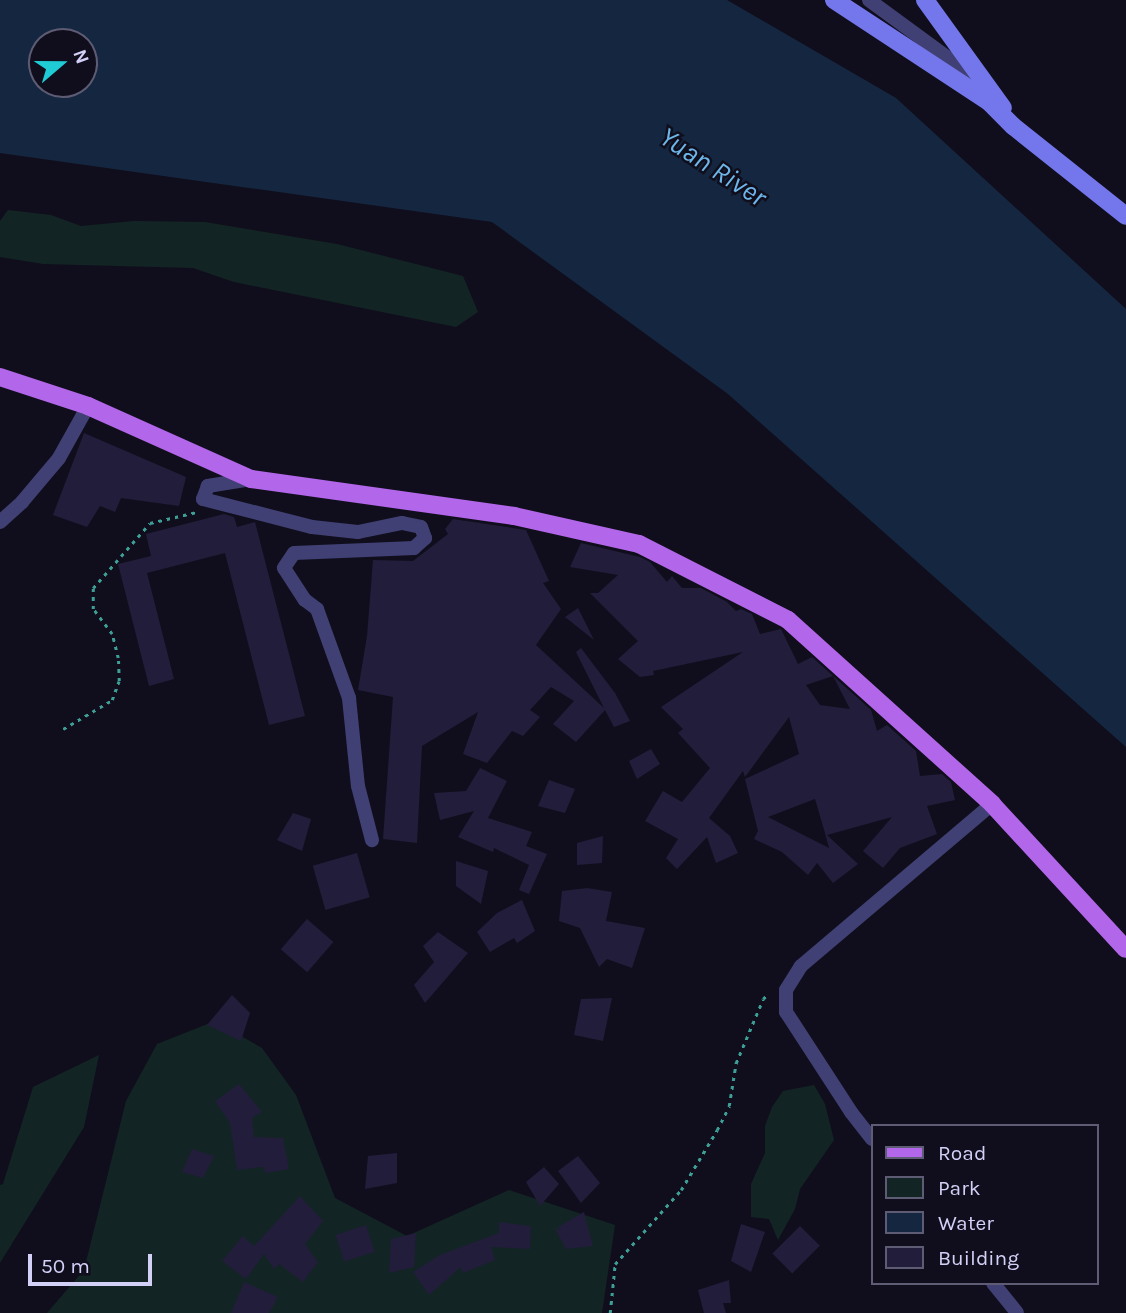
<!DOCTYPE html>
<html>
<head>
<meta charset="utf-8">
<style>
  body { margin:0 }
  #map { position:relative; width:1126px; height:1313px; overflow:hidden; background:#100e1c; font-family:Karla,sans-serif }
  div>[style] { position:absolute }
  .green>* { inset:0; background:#122524 }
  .water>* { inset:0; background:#152740 }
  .building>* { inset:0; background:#221d3b; transform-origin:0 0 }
  .path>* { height:2.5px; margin-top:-1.25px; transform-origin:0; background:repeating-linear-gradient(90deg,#3d9f95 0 3.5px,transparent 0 8.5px) }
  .street>* { height:14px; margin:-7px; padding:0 7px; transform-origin:7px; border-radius:7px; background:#404075 }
  .secondary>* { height:18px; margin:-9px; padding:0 9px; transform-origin:9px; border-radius:9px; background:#7477eb }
  .primary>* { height:18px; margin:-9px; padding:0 9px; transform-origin:9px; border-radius:9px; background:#b266e9 }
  span { translate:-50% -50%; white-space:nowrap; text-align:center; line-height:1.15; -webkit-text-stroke:5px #100e1c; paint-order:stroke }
  .water-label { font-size:28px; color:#6db6ea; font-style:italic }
  .legend { position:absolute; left:871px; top:1124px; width:228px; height:161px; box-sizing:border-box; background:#100e1c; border:2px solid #5e5c74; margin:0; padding:9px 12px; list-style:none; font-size:21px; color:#d3d0f8 }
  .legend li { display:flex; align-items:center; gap:14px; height:35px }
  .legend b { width:35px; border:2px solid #5e5c74 }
  .north { position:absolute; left:28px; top:28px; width:70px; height:70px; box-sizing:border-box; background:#100e1c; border:2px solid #5e5c74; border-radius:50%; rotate:70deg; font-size:19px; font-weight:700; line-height:28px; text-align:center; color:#d3d0f8 }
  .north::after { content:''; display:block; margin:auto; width:24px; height:32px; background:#1fccd6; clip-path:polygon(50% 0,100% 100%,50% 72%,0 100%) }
  .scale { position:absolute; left:28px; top:1254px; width:124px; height:32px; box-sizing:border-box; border:4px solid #d3d0f8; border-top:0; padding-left:9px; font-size:21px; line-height:24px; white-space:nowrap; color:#d3d0f8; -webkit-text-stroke:5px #100e1c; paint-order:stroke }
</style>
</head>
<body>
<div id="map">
  <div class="green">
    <i style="clip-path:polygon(8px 210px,51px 215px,81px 226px,134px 221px,205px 222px,337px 244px,463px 276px,478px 312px,456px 327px,234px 282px,193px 268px,43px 264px,0 257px,0 221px)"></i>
    <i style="clip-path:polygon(215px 1021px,262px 1048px,296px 1095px,335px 1198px,407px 1236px,509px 1190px,615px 1225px,602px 1313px,47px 1313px,84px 1270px,126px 1101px,157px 1044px)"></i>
    <i style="clip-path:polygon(99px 1055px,84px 1127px,0 1263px,0 1185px,3px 1184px,33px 1087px)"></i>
    <i style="clip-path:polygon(814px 1085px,825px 1104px,834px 1140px,800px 1189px,795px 1209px,778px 1240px,769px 1219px,751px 1217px,751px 1184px,765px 1153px,765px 1126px,772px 1107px,783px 1091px)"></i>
  </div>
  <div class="water">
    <i style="clip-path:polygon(evenodd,0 0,727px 0,896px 98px,1126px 309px,1126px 747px,728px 394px,492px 222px,0 153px,0 0,42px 42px,84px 42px,84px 84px,42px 84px,42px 42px)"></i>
  </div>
  <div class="building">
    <i style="clip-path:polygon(84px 433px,186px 477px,179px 506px,121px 498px,115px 512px,100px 506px,87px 527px,53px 515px)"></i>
    <i style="clip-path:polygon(224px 514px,234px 517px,237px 527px,255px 522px,305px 716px,269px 725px,225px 553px,147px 573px,174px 679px,149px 686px,118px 564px,151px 556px,146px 534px)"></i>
    <i style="clip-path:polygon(453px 519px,526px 530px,549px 581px,543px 583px,561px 609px,536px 645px,604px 708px,576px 652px,581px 648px,615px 693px,630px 721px,614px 727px,605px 710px,576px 742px,553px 724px,574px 701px,551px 687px,530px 710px,540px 717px,523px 736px,512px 731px,487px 763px,463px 754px,478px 712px,422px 746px,417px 843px,383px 839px,393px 697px,358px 690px,367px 636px,373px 560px,413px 561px,448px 534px,445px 529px)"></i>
    <i style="clip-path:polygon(evenodd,581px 543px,640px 557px,650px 562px,667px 582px,672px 576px,682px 588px,701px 588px,727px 602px,736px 611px,741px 609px,752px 614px,760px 634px,781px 629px,798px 664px,812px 657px,871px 710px,877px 731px,887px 725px,916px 751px,920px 776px,942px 774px,951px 782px,955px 800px,927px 806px,937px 834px,900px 848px,883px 868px,863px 851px,892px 817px,827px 835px,858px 864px,833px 883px,817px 863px,808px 875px,782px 852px,754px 839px,758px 831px,745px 779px,799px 754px,789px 717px,745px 777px,743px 771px,709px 818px,730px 836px,738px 853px,716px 863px,707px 837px,677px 869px,666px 858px,678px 839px,645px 821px,663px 791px,682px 802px,710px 768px,678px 733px,683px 729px,661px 707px,743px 652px,653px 671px,654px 675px,640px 677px,618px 659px,638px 641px,590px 593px,598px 593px,618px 575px,570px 567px,581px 543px,833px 676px,850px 709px,820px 705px,806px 685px,833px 676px,581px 543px,815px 799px,825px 833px,829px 848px,768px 817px,815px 799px)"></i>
    <i style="clip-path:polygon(578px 608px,594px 640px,565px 617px)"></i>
    <i style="clip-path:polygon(651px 749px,660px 764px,637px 779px,629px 761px)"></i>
    <i style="clip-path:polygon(480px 768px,507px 781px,488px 818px,532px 832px,526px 846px,547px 854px,529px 894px,519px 890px,529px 865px,494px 848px,493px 852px,458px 837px,474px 811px,440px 820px,434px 793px,466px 791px)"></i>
    <i style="clip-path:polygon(549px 780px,575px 789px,565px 813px,538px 806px)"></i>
    <i style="clip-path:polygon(293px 813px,311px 819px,302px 851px,277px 840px)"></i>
    <i style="clip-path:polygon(603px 836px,602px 863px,577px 865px,577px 843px)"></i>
    <i style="left:357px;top:853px;width:46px;height:46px;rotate:74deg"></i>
    <i style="clip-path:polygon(456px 861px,488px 871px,481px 904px,456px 886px)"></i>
    <i style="clip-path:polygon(587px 888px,612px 892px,606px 921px,645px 928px,632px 968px,607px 959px,599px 967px,580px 928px,559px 921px,562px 891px)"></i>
    <i style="clip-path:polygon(522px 900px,535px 931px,517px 943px,514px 938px,490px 952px,477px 932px,497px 913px)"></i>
    <i style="left:307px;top:919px;width:35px;height:40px;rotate:41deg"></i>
    <i style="clip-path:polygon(438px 932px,468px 953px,425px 1003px,414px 985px,434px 962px,423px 946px)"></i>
    <i style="clip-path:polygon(232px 995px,250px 1013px,241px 1041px,207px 1025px)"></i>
    <i style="clip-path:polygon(612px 998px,603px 1041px,574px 1035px,581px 999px)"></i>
    <i style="clip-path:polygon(239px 1084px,262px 1112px,252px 1118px,254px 1137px,283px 1138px,289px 1169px,265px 1173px,264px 1167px,237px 1170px,230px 1123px,215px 1101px)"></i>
    <i style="clip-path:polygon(192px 1149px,214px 1156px,203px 1178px,182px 1172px)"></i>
    <i style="clip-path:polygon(397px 1153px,397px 1183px,365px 1189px,368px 1156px)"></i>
    <i style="clip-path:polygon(578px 1156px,600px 1183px,581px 1203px,558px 1171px)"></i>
    <i style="clip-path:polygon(544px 1167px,559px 1184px,540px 1206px,526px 1182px)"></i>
    <i style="clip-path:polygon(300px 1196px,323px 1221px,305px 1244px,318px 1262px,303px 1282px,279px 1264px,274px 1269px,264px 1254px,246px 1279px,222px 1261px,243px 1236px,254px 1246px)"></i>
    <i style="clip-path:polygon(584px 1212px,593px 1246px,566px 1249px,555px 1229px,561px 1230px,558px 1227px)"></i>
    <i style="clip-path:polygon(499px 1222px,531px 1226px,530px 1249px,491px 1247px,495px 1260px,463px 1273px,461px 1267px,429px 1295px,413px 1272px,440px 1255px,499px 1233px)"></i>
    <i style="clip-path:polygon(741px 1224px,765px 1232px,751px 1272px,731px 1261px)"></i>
    <i style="left:366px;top:1225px;width:28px;height:32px;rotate:72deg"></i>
    <i style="left:800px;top:1226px;width:28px;height:39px;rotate:45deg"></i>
    <i style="clip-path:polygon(416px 1233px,414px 1267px,389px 1273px,391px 1239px)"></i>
    <i style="clip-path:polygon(729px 1280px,731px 1303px,723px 1303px,726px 1313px,704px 1313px,698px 1290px)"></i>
    <i style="clip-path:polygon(244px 1282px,278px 1297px,269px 1313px,231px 1313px)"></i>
  </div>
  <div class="path">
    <i style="left:63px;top:729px;width:57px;rotate:-30.6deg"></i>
    <i style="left:112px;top:700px;width:20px;rotate:-70deg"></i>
    <i style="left:119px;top:681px;width:23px;rotate:-92deg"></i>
    <i style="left:118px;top:658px;width:25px;rotate:-104deg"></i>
    <i style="left:112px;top:634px;width:31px;rotate:-127deg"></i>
    <i style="left:93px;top:609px;width:21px;rotate:-90deg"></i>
    <i style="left:93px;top:588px;width:86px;rotate:-48.8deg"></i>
    <i style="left:150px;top:523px;width:48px;rotate:-13.2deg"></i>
    <i style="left:610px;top:1313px;width:49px;rotate:-84.2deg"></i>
    <i style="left:615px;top:1264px;width:99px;rotate:-48.3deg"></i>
    <i style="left:681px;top:1190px;width:70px;rotate:-59deg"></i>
    <i style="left:717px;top:1130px;width:27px;rotate:-63deg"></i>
    <i style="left:729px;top:1106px;width:44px;rotate:-80.8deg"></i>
    <i style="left:736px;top:1063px;width:69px;rotate:-67.1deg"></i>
    <i style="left:763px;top:999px;width:8px;rotate:-45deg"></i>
  </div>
  <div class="street">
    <i style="left:869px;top:0;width:139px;rotate:36.2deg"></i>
    <i style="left:251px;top:479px;width:44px;rotate:170.8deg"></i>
    <i style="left:208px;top:486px;width:14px;rotate:111deg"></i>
    <i style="left:203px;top:499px;width:113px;rotate:14.4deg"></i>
    <i style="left:312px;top:527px;width:46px;rotate:6.2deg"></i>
    <i style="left:358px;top:532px;width:45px;rotate:-11.6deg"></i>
    <i style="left:402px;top:523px;width:19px;rotate:12deg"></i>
    <i style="left:421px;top:527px;width:12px;rotate:70deg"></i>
    <i style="left:425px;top:538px;width:15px;rotate:138deg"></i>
    <i style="left:414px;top:548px;width:120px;rotate:177.6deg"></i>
    <i style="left:294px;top:553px;width:18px;rotate:124deg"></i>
    <i style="left:284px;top:568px;width:38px;rotate:57deg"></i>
    <i style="left:305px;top:600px;width:15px;rotate:37deg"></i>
    <i style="left:317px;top:609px;width:95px;rotate:70.2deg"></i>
    <i style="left:349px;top:698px;width:88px;rotate:84.2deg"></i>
    <i style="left:358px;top:786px;width:56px;rotate:75.5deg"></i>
    <i style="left:0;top:522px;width:30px;rotate:-42deg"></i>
    <i style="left:22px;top:502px;width:57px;rotate:-49.9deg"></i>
    <i style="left:59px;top:458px;width:60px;rotate:-60.9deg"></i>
    <i style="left:872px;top:1139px;width:34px;rotate:-128deg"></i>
    <i style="left:851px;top:1112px;width:119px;rotate:-123deg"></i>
    <i style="left:786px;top:1012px;width:22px;rotate:-90deg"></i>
    <i style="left:786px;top:990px;width:28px;rotate:-58deg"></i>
    <i style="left:801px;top:966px;width:250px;rotate:-40.3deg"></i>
    <i style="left:993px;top:1283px;width:38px;rotate:51deg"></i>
  </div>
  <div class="secondary">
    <i style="left:834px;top:0;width:186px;rotate:33.3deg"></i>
    <i style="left:989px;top:102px;width:34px;rotate:45deg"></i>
    <i style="left:1013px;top:126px;width:144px;rotate:38.5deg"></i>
    <i style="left:925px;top:0;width:133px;rotate:54.2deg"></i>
  </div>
  <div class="primary">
    <i style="left:0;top:377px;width:93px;rotate:18.2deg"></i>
    <i style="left:88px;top:406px;width:179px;rotate:24.1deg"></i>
    <i style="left:251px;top:479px;width:266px;rotate:8deg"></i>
    <i style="left:514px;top:516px;width:128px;rotate:12.6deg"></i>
    <i style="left:639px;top:544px;width:167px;rotate:27deg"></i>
    <i style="left:788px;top:620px;width:275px;rotate:42deg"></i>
    <i style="left:992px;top:804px;width:197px;rotate:47.3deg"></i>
  </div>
  <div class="water-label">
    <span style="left:713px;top:167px;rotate:33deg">Yuan River</span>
  </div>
  <ul class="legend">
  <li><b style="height:9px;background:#b266e9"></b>Road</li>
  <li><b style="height:19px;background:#122524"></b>Park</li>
  <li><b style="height:19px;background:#152740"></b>Water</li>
  <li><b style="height:19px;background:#221d3b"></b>Building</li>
  </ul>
  <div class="north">N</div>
  <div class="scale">50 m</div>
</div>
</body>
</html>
